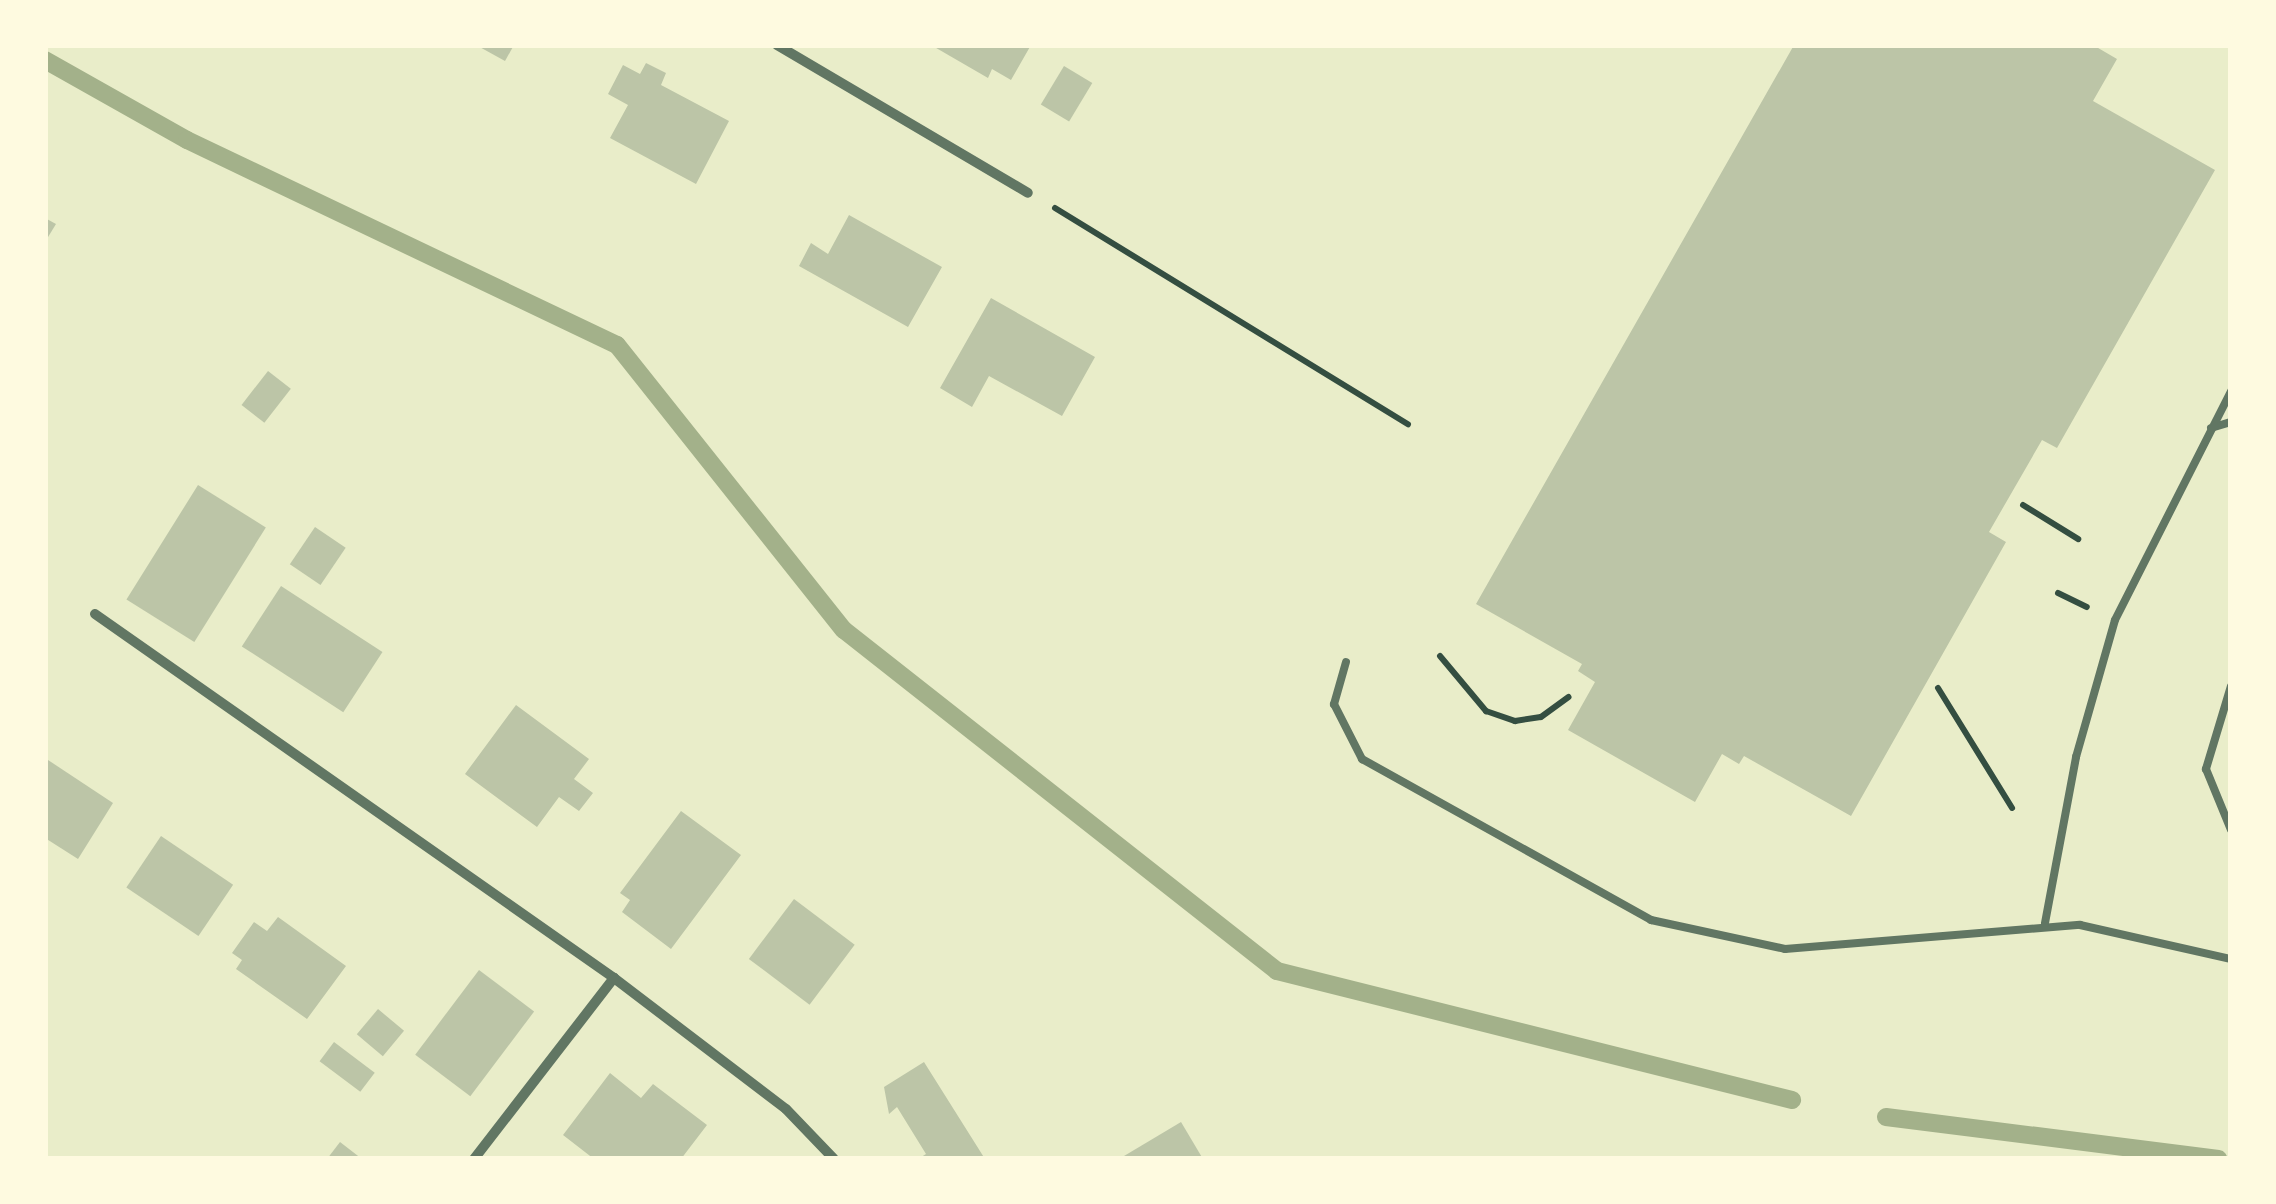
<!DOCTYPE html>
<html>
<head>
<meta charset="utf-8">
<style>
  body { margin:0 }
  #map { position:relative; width:2276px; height:1204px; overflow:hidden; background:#e9edc9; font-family:"Space Grotesk",sans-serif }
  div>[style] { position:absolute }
  .stream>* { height:18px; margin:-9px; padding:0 9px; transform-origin:9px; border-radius:9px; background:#a3b18a }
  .building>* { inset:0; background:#bcc5a7; transform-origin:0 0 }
  .path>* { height:6px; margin:-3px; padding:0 3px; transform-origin:3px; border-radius:3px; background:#344e41 }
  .service>* { height:8px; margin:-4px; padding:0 4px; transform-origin:4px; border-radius:4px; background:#617663 }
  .minor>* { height:10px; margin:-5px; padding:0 5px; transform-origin:5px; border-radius:5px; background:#617663 }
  span { translate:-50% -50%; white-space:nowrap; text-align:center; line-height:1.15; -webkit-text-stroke:8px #fefae0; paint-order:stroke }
  .frame { position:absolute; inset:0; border:48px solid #fefae0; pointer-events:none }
</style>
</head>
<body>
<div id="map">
  <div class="stream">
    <i style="left:45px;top:60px;width:163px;rotate:29.4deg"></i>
    <i style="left:187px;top:140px;width:476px;rotate:25.5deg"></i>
    <i style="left:617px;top:345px;width:364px;rotate:51.5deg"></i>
    <i style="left:844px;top:630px;width:551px;rotate:38.22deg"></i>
    <i style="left:1277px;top:971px;width:531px;rotate:14.06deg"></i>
    <i style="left:1886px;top:1117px;width:335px;rotate:7.2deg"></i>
  </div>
  <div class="building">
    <i style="clip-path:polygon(476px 45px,514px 45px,505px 61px)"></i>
    <i style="clip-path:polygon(931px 45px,1031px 45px,1011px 80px,992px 69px,988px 78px)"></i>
    <i style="clip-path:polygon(1794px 45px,2093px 45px,2117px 59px,2093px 101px,2215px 170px,2057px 448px,2042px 440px,1989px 532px,2006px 542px,1851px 816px,1744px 756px,1739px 764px,1722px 754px,1695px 802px,1568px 730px,1595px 682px,1578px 671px,1582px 664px,1476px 604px)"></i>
    <i style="clip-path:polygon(646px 63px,666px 73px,661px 85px,729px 121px,696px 184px,610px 138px,628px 105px,608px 94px,623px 65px,640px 74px)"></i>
    <i style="left:1064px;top:66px;width:33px;height:45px;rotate:31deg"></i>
    <i style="clip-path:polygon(849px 215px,942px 267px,908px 327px,799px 266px,811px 243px,828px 254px)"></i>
    <i style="clip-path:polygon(45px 218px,56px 224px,45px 242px)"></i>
    <i style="clip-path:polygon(991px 298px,1095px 357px,1062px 416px,989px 376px,972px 407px,940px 388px)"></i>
    <i style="left:268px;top:371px;width:29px;height:43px;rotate:38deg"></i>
    <i style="left:198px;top:485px;width:80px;height:135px;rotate:32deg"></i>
    <i style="left:315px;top:527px;width:37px;height:45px;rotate:34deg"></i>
    <i style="left:281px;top:586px;width:121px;height:72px;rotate:33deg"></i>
    <i style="clip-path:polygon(516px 705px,589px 759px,574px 779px,593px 793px,579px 811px,559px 797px,537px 827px,465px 774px)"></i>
    <i style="clip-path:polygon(45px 758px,113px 803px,78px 859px,45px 838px)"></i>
    <i style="clip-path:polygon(681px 811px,741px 855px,671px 949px,622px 912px,630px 900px,620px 893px)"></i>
    <i style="left:161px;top:836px;width:87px;height:62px;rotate:34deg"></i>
    <i style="left:794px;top:899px;width:76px;height:75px;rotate:37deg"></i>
    <i style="clip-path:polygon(278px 917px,346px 966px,307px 1019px,236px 969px,242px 960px,232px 953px,254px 922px,267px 931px)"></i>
    <i style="left:479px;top:970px;width:69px;height:106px;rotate:37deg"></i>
    <i style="left:378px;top:1009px;width:34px;height:33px;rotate:40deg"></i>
    <i style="left:334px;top:1042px;width:51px;height:24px;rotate:37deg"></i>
    <i style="clip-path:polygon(924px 1062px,985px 1159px,918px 1159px,926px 1154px,897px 1107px,889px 1114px,884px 1087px)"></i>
    <i style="clip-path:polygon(610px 1073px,641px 1098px,653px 1084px,707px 1125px,681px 1159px,594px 1159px,563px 1135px)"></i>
    <i style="clip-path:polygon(1181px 1122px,1203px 1159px,1119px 1159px)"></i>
    <i style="clip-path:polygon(340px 1142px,362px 1159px,327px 1159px)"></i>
  </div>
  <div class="path">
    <i style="left:1055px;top:208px;width:414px;rotate:31.5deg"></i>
    <i style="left:2023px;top:505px;width:65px;rotate:31.7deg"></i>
    <i style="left:2058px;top:593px;width:32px;rotate:26deg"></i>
    <i style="left:1440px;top:656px;width:72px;rotate:50.1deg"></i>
    <i style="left:1486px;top:711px;width:31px;rotate:19deg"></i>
    <i style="left:1515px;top:721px;width:26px;rotate:-9deg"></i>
    <i style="left:1541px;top:717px;width:34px;rotate:-36deg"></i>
    <i style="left:1938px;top:688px;width:141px;rotate:58.3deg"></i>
  </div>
  <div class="service">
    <i style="left:2211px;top:428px;width:21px;rotate:-17deg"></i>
    <i style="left:1346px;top:662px;width:44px;rotate:105.9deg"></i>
    <i style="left:1334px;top:704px;width:62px;rotate:63deg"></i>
    <i style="left:1362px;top:759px;width:331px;rotate:29.1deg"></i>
    <i style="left:1651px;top:920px;width:137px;rotate:12.2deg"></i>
    <i style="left:1785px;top:949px;width:296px;rotate:-4.7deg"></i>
    <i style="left:2080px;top:925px;width:155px;rotate:12.7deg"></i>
    <i style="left:2231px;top:686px;width:87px;rotate:106.8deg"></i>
    <i style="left:2206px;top:769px;width:66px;rotate:67.7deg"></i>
    <i style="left:2045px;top:923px;width:169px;rotate:-79.4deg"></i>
    <i style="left:2076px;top:757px;width:142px;rotate:-74.1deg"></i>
    <i style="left:2115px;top:620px;width:257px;rotate:-63.1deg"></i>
  </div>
  <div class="minor">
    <i style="left:777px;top:45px;width:291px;rotate:30.5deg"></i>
    <i style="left:95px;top:614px;width:634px;rotate:35.04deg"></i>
    <i style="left:474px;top:1159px;width:229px;rotate:-52.3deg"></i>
    <i style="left:614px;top:978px;width:216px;rotate:37.3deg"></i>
    <i style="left:786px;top:1109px;width:69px;rotate:46.2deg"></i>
  </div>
  <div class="frame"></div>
</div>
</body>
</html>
